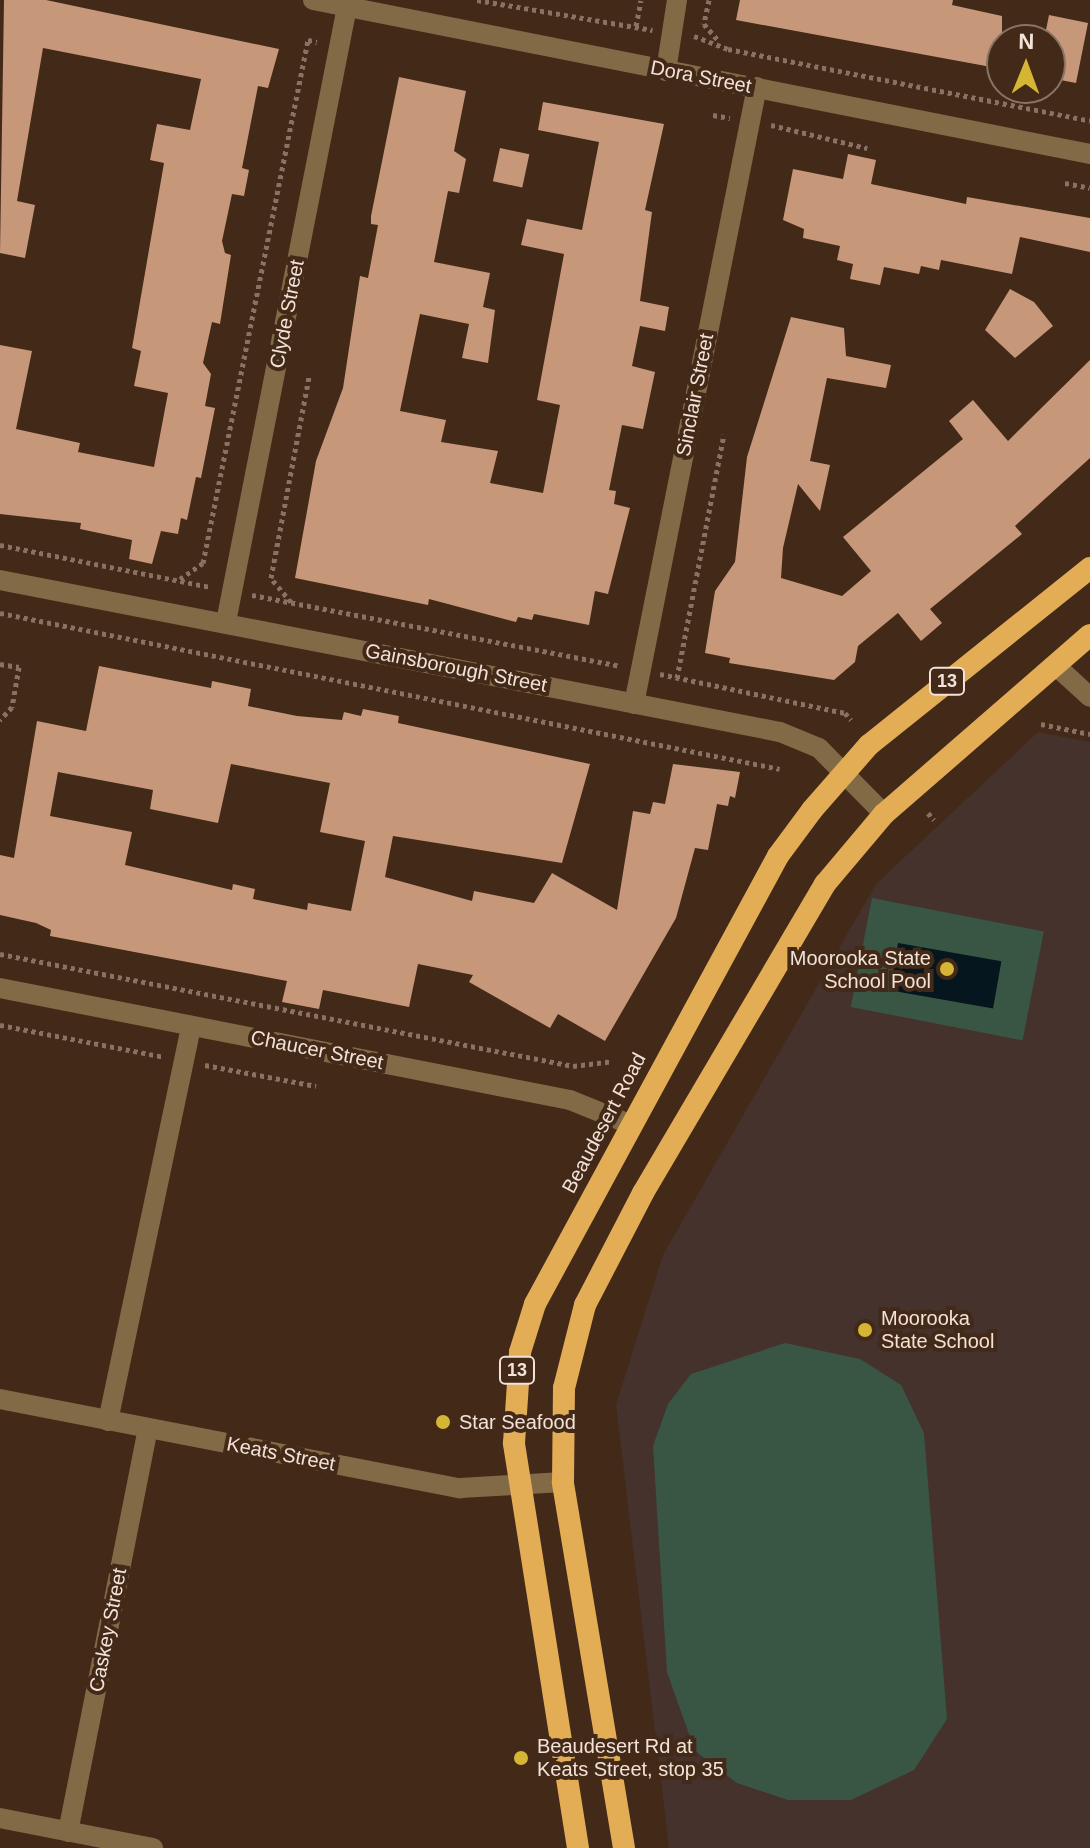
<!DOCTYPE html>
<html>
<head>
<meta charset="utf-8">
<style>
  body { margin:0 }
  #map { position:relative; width:1090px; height:1848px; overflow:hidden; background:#432918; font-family:Helvetica,sans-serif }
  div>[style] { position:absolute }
  .education>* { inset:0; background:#45322c }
  .green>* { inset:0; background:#395644; transform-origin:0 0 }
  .water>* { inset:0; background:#05161e; transform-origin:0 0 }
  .building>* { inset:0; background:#c79779; transform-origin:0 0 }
  .path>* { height:5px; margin-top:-2.5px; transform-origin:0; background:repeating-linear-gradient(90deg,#897264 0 4px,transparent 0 8px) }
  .minor>* { height:20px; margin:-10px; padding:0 10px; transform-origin:10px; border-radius:10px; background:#826a46 }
  .trunk>* { height:22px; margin:-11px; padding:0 11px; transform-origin:11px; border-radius:11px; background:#e3ad56 }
  .dots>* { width:22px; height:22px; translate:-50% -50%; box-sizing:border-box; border:4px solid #432918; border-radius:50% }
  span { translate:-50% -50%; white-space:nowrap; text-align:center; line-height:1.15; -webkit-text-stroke:8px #432918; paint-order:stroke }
  .shield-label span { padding:2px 6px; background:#432918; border:2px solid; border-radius:6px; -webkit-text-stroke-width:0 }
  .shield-label { font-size:18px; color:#f3e2d7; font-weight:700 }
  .street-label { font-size:20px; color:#f3e2d7 }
  .poi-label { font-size:20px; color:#f3e2d7 }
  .right { translate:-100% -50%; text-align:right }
  .left { translate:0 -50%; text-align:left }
  .north { position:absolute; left:986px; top:24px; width:80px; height:80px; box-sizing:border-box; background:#432918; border:2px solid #897364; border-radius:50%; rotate:1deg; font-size:22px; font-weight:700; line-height:32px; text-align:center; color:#f3e2d7 }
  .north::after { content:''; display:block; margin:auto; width:28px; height:36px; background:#d5b534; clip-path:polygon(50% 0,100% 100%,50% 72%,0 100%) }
</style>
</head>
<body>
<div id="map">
  <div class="education">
    <i style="clip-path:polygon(1038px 732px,1090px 742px,1090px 1848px,669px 1848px,616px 1405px,663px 1255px,876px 884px)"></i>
  </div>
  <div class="green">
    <i style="left:872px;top:898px;width:175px;height:111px;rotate:11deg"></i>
    <i style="clip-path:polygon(785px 1343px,860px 1359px,901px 1385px,924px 1433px,947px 1719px,914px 1770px,851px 1800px,788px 1800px,737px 1783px,695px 1751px,667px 1672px,653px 1446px,668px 1404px,691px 1374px)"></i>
  </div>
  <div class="water">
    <i style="left:898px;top:943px;width:105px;height:48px;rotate:10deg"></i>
  </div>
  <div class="building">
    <i style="clip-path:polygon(4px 0,46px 0,279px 49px,268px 88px,258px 86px,242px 168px,249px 170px,244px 196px,232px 194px,222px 241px,225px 253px,231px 255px,220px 324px,212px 322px,203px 363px,211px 374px,205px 406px,215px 408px,201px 478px,196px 477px,187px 520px,181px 518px,178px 534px,161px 531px,152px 564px,129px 559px,132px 540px,80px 529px,81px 523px,0 514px,0 345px,32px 351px,16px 429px,80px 443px,78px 452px,154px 467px,168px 393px,134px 386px,141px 351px,132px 348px,164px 163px,150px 160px,157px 124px,190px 130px,201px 79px,43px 48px,17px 201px,35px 205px,25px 258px,0 253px)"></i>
    <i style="clip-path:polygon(740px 0,953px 0,952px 5px,1002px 16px,1002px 69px,736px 20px)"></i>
    <i style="clip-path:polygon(1049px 15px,1088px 23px,1076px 83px,1050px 78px,1050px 40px,1044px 40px)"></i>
    <i style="clip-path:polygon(399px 77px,466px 91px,454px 151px,466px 159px,459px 193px,448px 191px,434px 262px,490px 273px,483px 307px,495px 310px,488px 363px,462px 358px,469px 324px,420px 314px,400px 411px,446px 420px,441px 442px,498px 451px,490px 483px,543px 493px,560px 405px,537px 400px,564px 254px,521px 245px,527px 219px,582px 230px,599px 142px,538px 130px,543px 102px,664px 124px,645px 210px,652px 212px,640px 301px,669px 307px,665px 331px,640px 326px,632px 366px,655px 372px,643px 429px,622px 425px,609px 490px,616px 491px,614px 504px,630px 508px,608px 594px,595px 591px,589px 625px,534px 614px,532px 620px,518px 617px,516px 622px,429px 599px,428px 605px,295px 578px,316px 461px,343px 388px,360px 276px,368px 278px,378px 225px,371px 224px,371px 216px)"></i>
    <i style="left:500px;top:148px;width:30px;height:34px;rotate:12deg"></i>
    <i style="clip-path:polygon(848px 154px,876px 160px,871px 184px,966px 204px,967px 197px,1090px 218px,1090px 252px,1020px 237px,1012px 274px,941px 260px,939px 270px,921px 266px,919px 274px,884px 267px,880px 285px,850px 279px,853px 264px,837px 260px,840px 246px,803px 238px,804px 229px,783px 220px,793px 169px,843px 179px)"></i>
    <i style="clip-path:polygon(1010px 289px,1034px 302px,1053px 326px,1015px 358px,985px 330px)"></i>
    <i style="clip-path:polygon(791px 317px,844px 328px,846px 356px,891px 365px,886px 388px,827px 378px,810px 461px,830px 465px,820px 511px,798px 484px,783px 548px,781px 578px,842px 596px,871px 571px,843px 537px,963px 439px,949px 421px,973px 400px,1008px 441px,1090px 360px,1090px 458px,1015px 526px,1022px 534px,930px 609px,942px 623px,921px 641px,898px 613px,858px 646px,855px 662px,834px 680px,729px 663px,730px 658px,705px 653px,715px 591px,735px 562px,747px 457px)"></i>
    <i style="clip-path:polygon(evenodd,99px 666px,211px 688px,212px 681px,251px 689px,248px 706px,297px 716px,342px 720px,344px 712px,361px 716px,363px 709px,399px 716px,398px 723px,590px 764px,562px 863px,393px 836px,385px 877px,472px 901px,474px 891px,534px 903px,552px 873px,617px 910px,633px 811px,650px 814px,653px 802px,665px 804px,673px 764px,740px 772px,735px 798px,730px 796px,728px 806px,717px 804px,708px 850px,695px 848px,676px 918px,605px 1041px,558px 1014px,550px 1028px,469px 982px,473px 975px,418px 964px,409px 1007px,323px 990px,319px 1009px,282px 1002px,287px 981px,50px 936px,51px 930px,36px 923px,0 915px,0 855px,14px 858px,37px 721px,86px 731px,99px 666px,231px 764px,330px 783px,320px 832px,365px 841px,351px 911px,308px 903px,307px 910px,253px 899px,255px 889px,233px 884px,232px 890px,125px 865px,132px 832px,50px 816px,58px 772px,153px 790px,150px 809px,218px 823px,231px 764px)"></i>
  </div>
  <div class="path">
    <i style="left:477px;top:0;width:178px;rotate:9.7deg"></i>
    <i style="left:709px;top:0;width:25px;rotate:102deg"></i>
    <i style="left:704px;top:24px;width:20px;rotate:49deg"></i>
    <i style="left:636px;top:26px;width:26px;rotate:-79deg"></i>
    <i style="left:694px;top:36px;width:36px;rotate:21deg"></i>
    <i style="left:728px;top:49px;width:369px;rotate:11.2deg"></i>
    <i style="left:713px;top:115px;width:17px;rotate:10deg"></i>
    <i style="left:771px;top:125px;width:99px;rotate:13.5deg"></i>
    <i style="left:1065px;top:183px;width:25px;rotate:11deg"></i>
    <i style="left:0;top:545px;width:215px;rotate:11.3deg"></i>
    <i style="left:180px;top:579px;width:28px;rotate:-35deg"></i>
    <i style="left:203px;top:563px;width:533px;rotate:-78.65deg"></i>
    <i style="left:308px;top:40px;width:9px;rotate:13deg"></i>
    <i style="left:252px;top:595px;width:374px;rotate:10.9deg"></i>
    <i style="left:291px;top:602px;width:31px;rotate:-130deg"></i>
    <i style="left:271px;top:578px;width:205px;rotate:-79.3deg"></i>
    <i style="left:0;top:613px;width:795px;rotate:11.31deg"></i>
    <i style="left:0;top:664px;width:19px;rotate:9deg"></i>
    <i style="left:19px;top:667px;width:41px;rotate:99.9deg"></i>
    <i style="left:12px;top:707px;width:18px;rotate:133deg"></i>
    <i style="left:660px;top:674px;width:189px;rotate:11.9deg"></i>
    <i style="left:845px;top:713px;width:9px;rotate:49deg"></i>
    <i style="left:677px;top:678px;width:248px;rotate:-79.1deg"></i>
    <i style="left:1041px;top:724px;width:50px;rotate:11.5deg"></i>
    <i style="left:928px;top:813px;width:9px;rotate:49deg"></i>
    <i style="left:0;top:954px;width:584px;rotate:11.06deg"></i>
    <i style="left:573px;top:1066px;width:39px;rotate:-7deg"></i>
    <i style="left:0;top:1025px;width:167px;rotate:11deg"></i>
    <i style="left:205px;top:1065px;width:113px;rotate:10.7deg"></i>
  </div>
  <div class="minor">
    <i style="left:313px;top:0;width:792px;rotate:11.21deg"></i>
    <i style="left:666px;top:71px;width:72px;rotate:-81.2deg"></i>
    <i style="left:0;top:580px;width:795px;rotate:11.03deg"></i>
    <i style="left:780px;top:732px;width:42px;rotate:22.3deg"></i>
    <i style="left:819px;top:748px;width:93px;rotate:45.4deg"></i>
    <i style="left:226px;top:622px;width:627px;rotate:-78.87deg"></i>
    <i style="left:1055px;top:665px;width:47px;rotate:42.4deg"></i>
    <i style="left:634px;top:704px;width:629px;rotate:-78.73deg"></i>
    <i style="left:0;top:988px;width:581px;rotate:11.12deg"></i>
    <i style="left:570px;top:1100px;width:64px;rotate:22.1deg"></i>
    <i style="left:0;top:1399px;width:469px;rotate:11deg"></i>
    <i style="left:460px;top:1488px;width:103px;rotate:-3.3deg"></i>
    <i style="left:108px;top:1421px;width:404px;rotate:-78.1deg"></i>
    <i style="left:0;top:1818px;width:156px;rotate:11.1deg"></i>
    <i style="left:68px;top:1832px;width:411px;rotate:-78.8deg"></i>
  </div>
  <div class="trunk">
    <i style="left:578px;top:1848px;width:410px;rotate:-99deg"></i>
    <i style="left:514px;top:1443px;width:91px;rotate:-86.2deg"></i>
    <i style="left:520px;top:1352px;width:50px;rotate:-72.6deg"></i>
    <i style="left:535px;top:1304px;width:510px;rotate:-61.52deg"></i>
    <i style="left:778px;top:856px;width:57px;rotate:-53.5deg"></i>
    <i style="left:812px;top:810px;width:86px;rotate:-48.8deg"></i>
    <i style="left:869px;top:745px;width:283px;rotate:-38.7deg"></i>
    <i style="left:624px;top:1848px;width:371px;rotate:-99.5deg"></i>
    <i style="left:563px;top:1482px;width:94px;rotate:-89.4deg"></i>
    <i style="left:564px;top:1388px;width:86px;rotate:-75.8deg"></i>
    <i style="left:585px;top:1305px;width:126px;rotate:-62.6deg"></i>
    <i style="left:643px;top:1193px;width:359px;rotate:-59.5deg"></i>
    <i style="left:825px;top:884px;width:92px;rotate:-49.9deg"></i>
    <i style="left:884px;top:814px;width:273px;rotate:-41deg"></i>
  </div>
  <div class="dots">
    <i style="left:947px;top:969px;background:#d5b534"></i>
    <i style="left:865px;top:1330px;background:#d5b534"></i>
    <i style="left:443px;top:1422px;background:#d5b534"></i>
    <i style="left:521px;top:1758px;background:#d5b534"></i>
  </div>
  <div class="shield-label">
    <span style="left:947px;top:681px">13</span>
    <span style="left:517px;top:1370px">13</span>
  </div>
  <div class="street-label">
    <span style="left:701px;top:77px;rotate:11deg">Dora Street</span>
    <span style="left:287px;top:314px;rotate:-79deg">Clyde Street</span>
    <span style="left:695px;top:395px;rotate:-79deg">Sinclair Street</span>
    <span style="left:456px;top:668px;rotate:11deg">Gainsborough Street</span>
    <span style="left:317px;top:1050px;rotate:11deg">Chaucer Street</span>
    <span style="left:604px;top:1123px;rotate:-62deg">Beaudesert Road</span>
    <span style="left:281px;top:1454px;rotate:11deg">Keats Street</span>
    <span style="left:108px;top:1630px;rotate:-79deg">Caskey Street</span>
  </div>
  <div class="poi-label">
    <span class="right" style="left:931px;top:970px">Moorooka State<br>School Pool</span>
    <span class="left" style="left:881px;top:1330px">Moorooka<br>State School</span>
    <span class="left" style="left:459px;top:1422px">Star Seafood</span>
    <span class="left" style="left:537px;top:1758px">Beaudesert Rd at<br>Keats Street, stop 35</span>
  </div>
  <div class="north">N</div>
</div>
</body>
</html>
